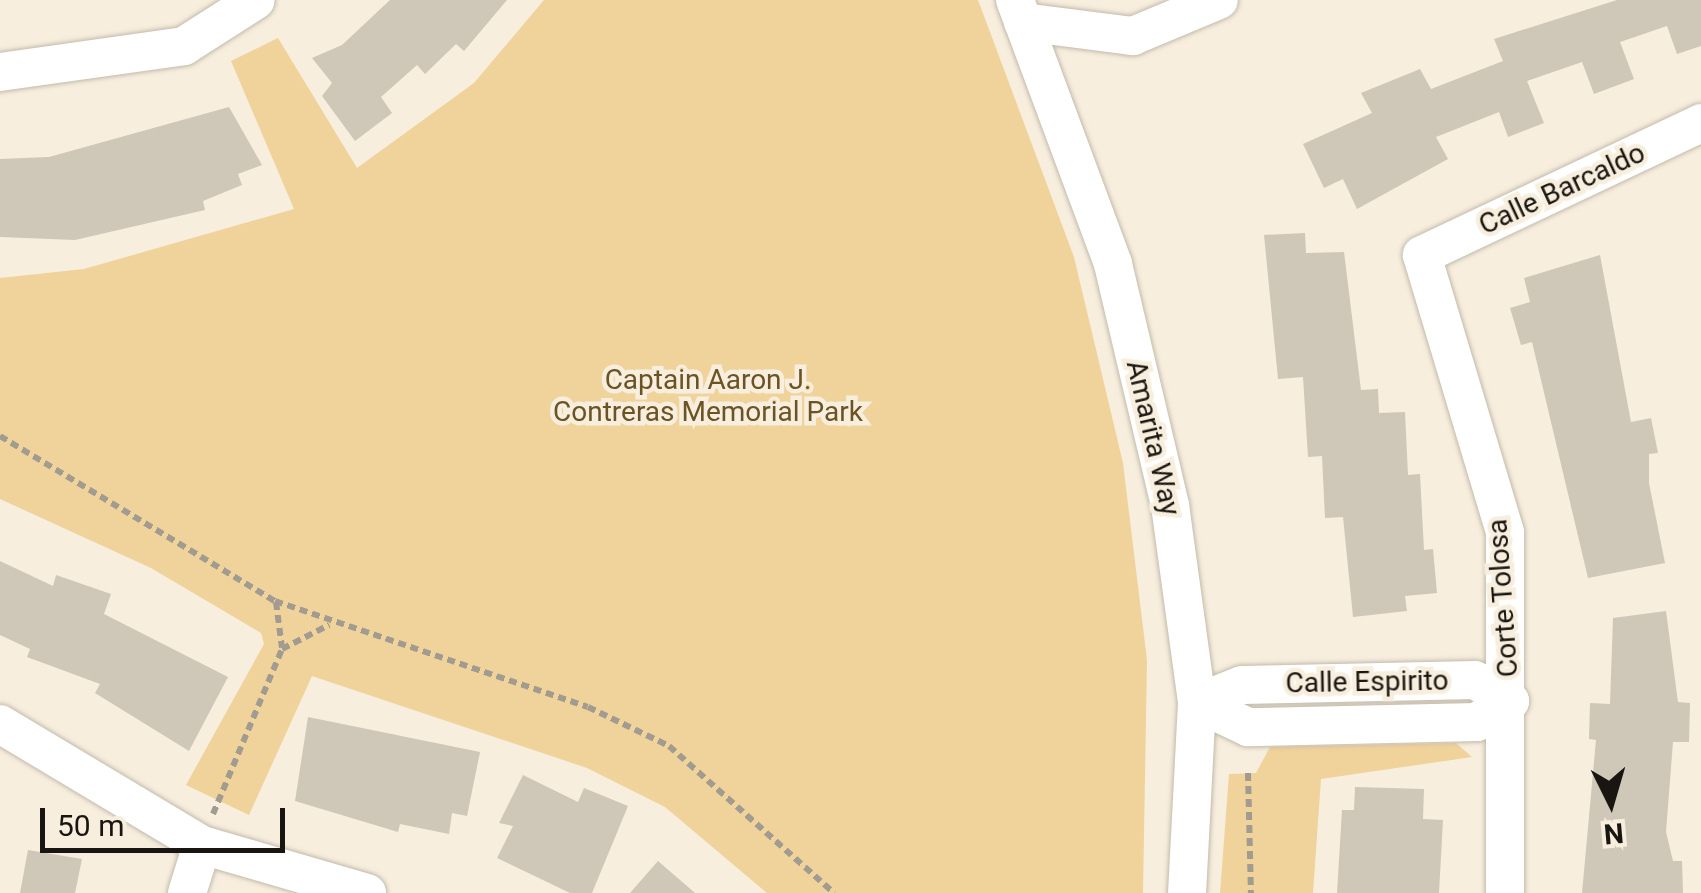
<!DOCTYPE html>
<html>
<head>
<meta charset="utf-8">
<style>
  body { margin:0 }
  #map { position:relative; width:1701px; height:893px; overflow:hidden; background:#f7eede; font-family:Roboto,sans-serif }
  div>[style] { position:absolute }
  .green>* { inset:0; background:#f0d29b }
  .building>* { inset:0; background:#cfc7b7 }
  .path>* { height:6px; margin-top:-3px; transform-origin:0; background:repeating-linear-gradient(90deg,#a29b8f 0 8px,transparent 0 13px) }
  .roads { filter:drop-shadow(0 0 2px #c3baab) drop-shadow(0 0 2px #c3baab) }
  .minor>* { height:38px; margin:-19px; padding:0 19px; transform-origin:19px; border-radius:19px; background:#fff }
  span { translate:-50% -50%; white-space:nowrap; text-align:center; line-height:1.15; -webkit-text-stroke:9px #f7eede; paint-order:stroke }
  .street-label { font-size:28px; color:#191611 }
  .park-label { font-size:28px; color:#6b5323 }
  .north { position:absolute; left:1561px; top:753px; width:100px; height:100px; -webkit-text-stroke:8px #f7eede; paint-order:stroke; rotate:175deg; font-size:28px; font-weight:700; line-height:40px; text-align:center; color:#191611 }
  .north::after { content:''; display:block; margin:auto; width:35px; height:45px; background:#191611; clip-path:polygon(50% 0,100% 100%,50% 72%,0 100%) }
  .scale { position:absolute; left:40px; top:808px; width:245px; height:45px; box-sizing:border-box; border:5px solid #191611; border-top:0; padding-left:12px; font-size:30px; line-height:35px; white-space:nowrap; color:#191611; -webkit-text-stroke:8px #f7eede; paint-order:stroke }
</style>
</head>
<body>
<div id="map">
  <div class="green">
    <i style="clip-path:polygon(544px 0,978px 0,1074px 257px,1123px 463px,1147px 660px,1143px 893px,767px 893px,665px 807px,587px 768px,312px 676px,249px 815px,186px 785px,264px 644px,261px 633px,151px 568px,0 499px,0 278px,84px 269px,294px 209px,231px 61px,278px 38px,357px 168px,474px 83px)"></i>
    <i style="clip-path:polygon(1456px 743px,1472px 757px,1321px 779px,1313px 893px,1220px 893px,1229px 774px,1256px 773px,1270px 747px)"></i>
  </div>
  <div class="building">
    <i style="clip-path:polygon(390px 0,507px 0,464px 51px,456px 44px,425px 74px,417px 65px,381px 97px,392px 113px,355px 141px,322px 96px,332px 83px,312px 58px,342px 45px)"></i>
    <i style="clip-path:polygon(1617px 0,1701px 0,1701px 46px,1677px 54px,1667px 26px,1620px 42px,1634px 79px,1594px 94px,1582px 62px,1527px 81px,1544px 123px,1508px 137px,1499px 112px,1436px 137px,1448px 159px,1357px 209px,1343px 179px,1324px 188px,1303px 144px,1372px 113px,1361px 93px,1420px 69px,1431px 89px,1503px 61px,1494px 39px)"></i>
    <i style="clip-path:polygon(229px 107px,262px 165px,238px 174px,242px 185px,203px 201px,205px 210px,75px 240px,0 237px,0 159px,49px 157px)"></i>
    <i style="clip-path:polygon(1305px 233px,1306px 253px,1344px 252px,1361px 390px,1378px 389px,1379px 413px,1405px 412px,1408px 475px,1420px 474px,1424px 550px,1433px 549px,1437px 593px,1405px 596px,1407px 611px,1353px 617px,1343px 517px,1325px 518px,1322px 456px,1308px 457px,1303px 377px,1278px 379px,1264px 235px)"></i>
    <i style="clip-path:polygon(1600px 255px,1631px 422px,1651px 418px,1658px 453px,1649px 454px,1649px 483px,1665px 563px,1588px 578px,1532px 342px,1521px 345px,1510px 308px,1530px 302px,1524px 278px)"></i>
    <i style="clip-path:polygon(0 561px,53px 586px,56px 575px,111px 594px,104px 614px,228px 677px,189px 751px,95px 693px,100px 684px,27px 657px,30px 649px,0 635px)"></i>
    <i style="clip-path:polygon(1666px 611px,1678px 702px,1690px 703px,1689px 742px,1673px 742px,1666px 832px,1673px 861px,1682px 861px,1683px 893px,1582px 893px,1596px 740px,1589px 739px,1590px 703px,1610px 704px,1613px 618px)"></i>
    <i style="clip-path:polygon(308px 717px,480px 752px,467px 816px,452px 813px,449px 834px,400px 824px,398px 832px,295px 801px)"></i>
    <i style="clip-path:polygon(523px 775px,578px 802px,584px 788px,628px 806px,592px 893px,570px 893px,497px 858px,513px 826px,499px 823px)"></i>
    <i style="clip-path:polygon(1355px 787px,1424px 789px,1423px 819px,1443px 820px,1439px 893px,1337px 893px,1342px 810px,1354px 810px)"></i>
    <i style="clip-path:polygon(28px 850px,82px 859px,75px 893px,20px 893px)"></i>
    <i style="clip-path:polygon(658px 861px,695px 893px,630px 893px)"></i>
  </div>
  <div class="path">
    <i style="left:0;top:436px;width:321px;rotate:31deg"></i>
    <i style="left:275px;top:601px;width:330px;rotate:18.7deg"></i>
    <i style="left:588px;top:707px;width:90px;rotate:25.7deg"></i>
    <i style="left:669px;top:746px;width:221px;rotate:41.7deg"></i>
    <i style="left:276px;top:602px;width:46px;rotate:82.6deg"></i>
    <i style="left:1248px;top:773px;width:120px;rotate:88.6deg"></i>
    <i style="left:213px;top:814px;width:179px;rotate:-67.3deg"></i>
    <i style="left:282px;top:649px;width:53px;rotate:-27.1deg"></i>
  </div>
  <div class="roads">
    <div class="minor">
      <i style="left:1015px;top:0;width:282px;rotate:69.6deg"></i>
      <i style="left:1113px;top:264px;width:248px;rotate:76.7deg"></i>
      <i style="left:1170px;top:505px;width:200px;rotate:82.2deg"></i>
      <i style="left:1197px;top:703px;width:190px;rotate:93deg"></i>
      <i style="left:1023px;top:22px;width:111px;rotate:7.3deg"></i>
      <i style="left:1133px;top:36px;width:93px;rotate:-22.7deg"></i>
      <i style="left:0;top:72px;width:186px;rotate:-8deg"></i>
      <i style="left:184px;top:46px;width:85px;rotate:-32.6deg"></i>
      <i style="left:1475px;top:680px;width:41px;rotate:31deg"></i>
      <i style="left:1510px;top:701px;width:39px;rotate:148deg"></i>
      <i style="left:1477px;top:722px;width:229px;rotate:178.7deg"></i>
      <i style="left:1248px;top:727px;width:56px;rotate:-154.8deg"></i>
      <i style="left:1197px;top:703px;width:48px;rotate:-21.8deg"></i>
      <i style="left:1242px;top:685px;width:233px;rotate:-1.2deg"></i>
      <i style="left:0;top:724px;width:235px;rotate:30.9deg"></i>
      <i style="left:202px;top:845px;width:172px;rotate:16.2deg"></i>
      <i style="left:187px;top:893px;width:50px;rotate:-72.6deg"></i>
      <i style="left:1505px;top:893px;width:361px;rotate:-90deg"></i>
      <i style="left:1505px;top:532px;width:289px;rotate:-106.7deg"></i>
      <i style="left:1422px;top:255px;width:309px;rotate:-25.3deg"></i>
    </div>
  </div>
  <div class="street-label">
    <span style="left:1562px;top:189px;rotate:-25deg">Calle Barcaldo</span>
    <span style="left:1153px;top:438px;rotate:77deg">Amarita Way</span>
    <span style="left:1503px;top:598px;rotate:-94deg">Corte Tolosa</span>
    <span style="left:1367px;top:682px;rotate:-1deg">Calle Espirito</span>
  </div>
  <div class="park-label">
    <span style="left:708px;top:396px">Captain Aaron J.<br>Contreras Memorial Park</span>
  </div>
  <div class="north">N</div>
  <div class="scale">50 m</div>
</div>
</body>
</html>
